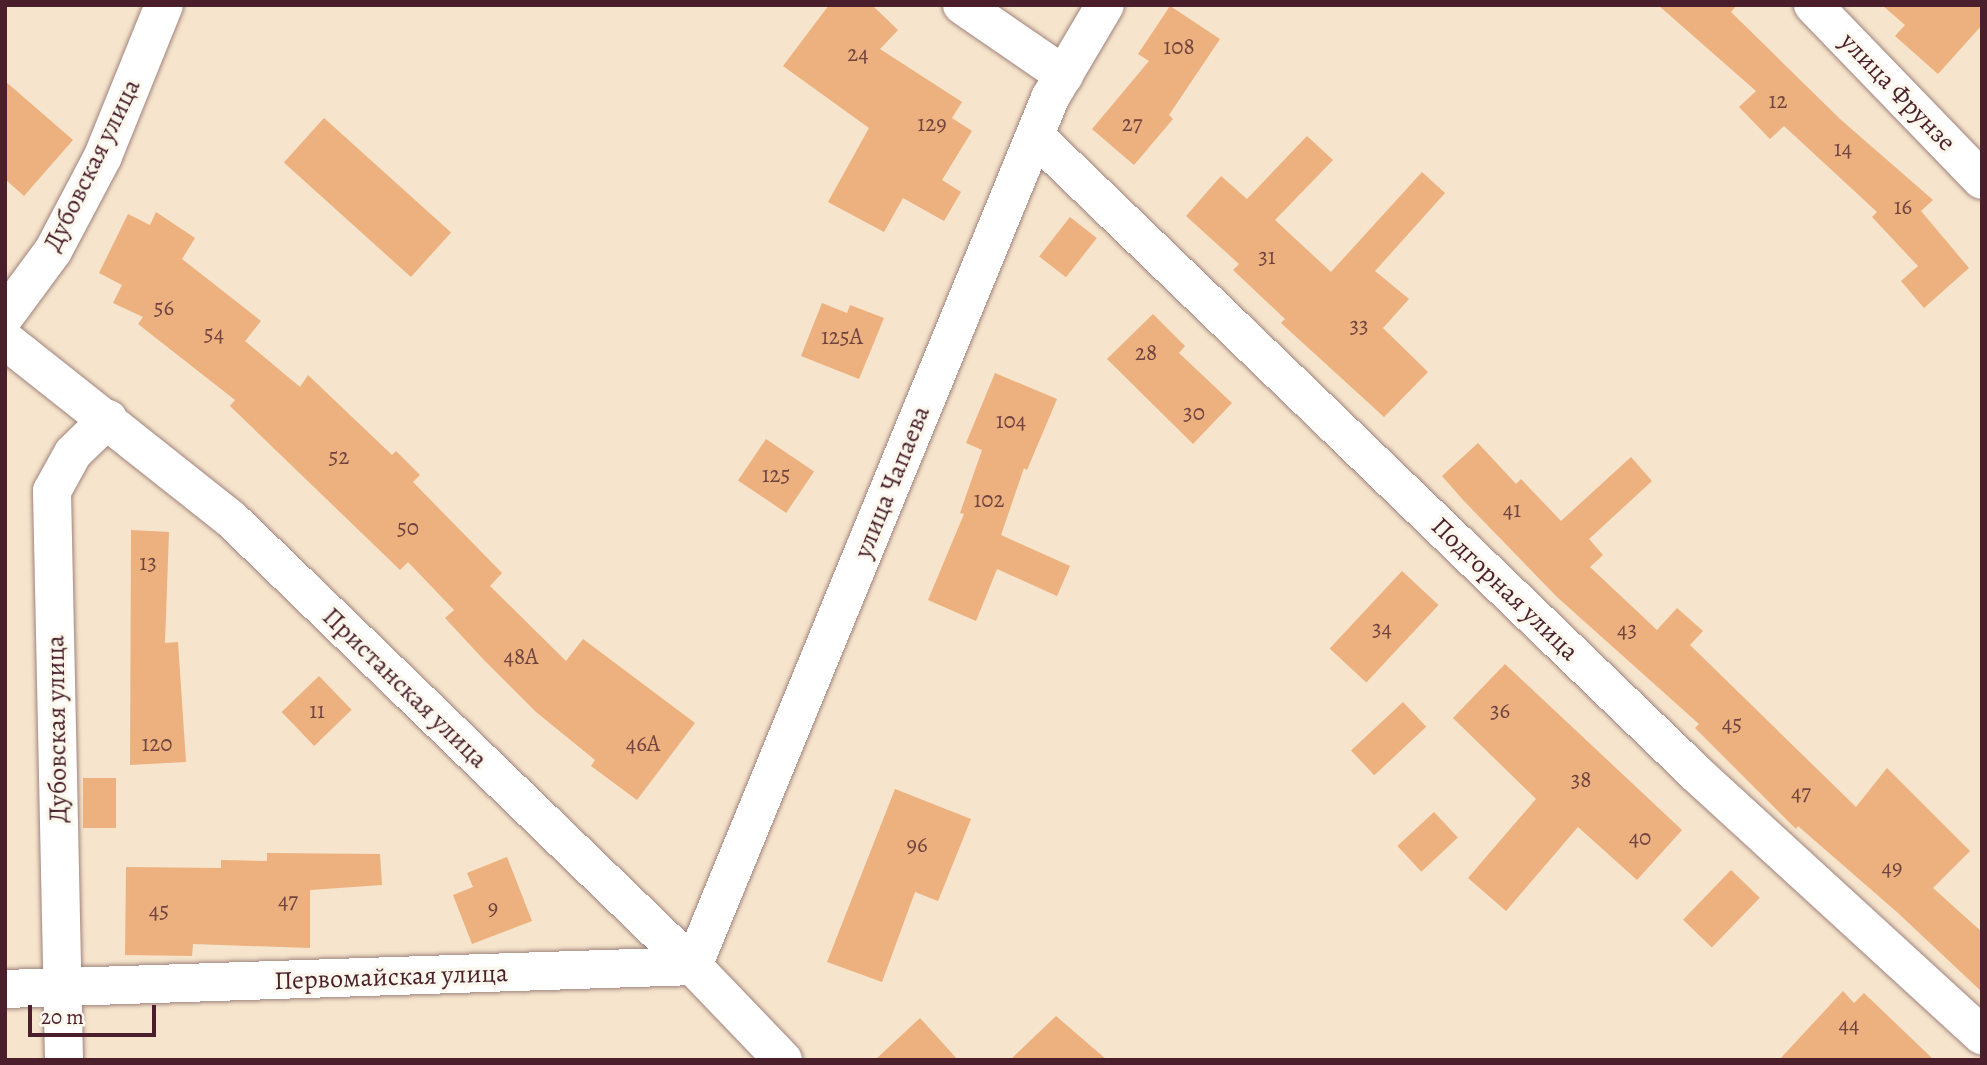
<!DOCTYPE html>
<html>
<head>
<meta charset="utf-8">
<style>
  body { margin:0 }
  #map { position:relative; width:1987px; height:1065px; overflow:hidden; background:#f6e4cc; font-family:Alegreya,serif }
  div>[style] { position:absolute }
  .building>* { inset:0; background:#ecb17e; transform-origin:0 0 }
  .roads { filter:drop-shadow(0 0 2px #a0827c) drop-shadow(0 0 2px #a0827c) }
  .minor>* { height:38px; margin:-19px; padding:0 19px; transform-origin:19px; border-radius:19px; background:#fff }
  .tertiary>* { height:38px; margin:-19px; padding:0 19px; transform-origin:19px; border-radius:19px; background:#fff }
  span { translate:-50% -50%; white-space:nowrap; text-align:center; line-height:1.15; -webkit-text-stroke:6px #fbf7ec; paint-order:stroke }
  .number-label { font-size:23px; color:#724440 }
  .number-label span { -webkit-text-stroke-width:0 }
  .street-label { font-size:26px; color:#4a1f2b }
  .frame { position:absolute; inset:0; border:7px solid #4a1f2b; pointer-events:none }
  .scale { position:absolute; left:28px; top:1005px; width:128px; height:32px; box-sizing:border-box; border:4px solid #4a1f2b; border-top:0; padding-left:9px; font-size:21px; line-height:24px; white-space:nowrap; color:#4a1f2b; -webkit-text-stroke:5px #fbf7ec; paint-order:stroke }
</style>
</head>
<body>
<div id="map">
  <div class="building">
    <i style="clip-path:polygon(829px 5px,872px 5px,898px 30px,880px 49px,962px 102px,952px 118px,972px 131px,942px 180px,961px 192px,944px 221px,903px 198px,884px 232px,828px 202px,869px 128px,783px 66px)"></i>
    <i style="clip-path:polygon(1658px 5px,1737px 5px,1731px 12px,1840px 119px,1933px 200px,1921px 211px,1969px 268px,1924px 308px,1901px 281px,1918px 266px,1872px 217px,1877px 212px,1784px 126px,1770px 139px,1739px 107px,1756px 91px)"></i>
    <i style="clip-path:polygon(1882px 5px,1982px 5px,1982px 25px,1938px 74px,1895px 36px,1905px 25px)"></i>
    <i style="clip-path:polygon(1170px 6px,1220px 39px,1169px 115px,1173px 119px,1134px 165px,1092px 129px,1149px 61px,1138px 54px)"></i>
    <i style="clip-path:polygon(5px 81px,73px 140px,24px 196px,5px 179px)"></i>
    <i style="left:324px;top:118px;width:171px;height:60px;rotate:42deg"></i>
    <i style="clip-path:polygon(1307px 136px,1333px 160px,1275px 220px,1331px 272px,1422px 172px,1445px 193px,1375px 271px,1409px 299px,1383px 328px,1428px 372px,1384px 417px,1281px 323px,1285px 319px,1233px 270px,1239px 264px,1186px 216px,1221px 176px,1247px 199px)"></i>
    <i style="clip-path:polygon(156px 212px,195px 238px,182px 259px,261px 321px,245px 341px,300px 387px,308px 375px,392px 455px,396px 451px,420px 475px,413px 482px,502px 573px,490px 586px,566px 661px,583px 639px,695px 723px,637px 800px,591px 766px,595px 760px,536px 712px,484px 660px,445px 618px,454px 610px,408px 562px,400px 570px,230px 406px,235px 400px,138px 324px,143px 317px,113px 303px,122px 285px,99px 273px,128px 214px,150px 225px)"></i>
    <i style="left:1070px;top:217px;width:34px;height:50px;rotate:38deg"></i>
    <i style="clip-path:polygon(822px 303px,847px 313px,850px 305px,884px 318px,859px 379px,801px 356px)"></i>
    <i style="clip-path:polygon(1153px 314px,1185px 346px,1179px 353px,1232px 403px,1193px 444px,1107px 359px)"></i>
    <i style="clip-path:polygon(995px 373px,1057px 399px,1027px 470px,1024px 468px,1001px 535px,1070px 566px,1057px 596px,997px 569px,976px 621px,928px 600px,964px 514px,960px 513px,982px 450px,966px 443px)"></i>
    <i style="left:766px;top:439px;width:58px;height:50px;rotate:34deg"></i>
    <i style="clip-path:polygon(1478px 443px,1516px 484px,1521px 479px,1561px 521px,1631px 457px,1652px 481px,1589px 539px,1603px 555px,1590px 567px,1657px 630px,1677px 608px,1703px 631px,1690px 645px,1856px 807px,1887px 768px,1970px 851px,1933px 888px,1982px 932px,1982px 992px,1898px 913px,1798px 826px,1796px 829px,1695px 728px,1699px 724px,1557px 597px,1464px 501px,1442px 476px)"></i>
    <i style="clip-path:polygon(131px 530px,169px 532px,165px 643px,178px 642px,186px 762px,130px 765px)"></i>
    <i style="left:1402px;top:571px;width:50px;height:106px;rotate:43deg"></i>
    <i style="clip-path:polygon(1505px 664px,1682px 830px,1637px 880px,1578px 827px,1506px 911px,1468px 878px,1536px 799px,1453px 718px)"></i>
    <i style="left:319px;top:676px;width:47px;height:52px;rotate:46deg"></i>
    <i style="left:1403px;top:702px;width:34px;height:71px;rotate:47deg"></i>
    <i style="left:83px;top:778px;width:33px;height:50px"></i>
    <i style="clip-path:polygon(895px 789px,971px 819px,938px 901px,915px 892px,882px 982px,827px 962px)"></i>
    <i style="left:1434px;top:812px;width:35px;height:50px;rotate:47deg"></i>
    <i style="clip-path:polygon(267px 853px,380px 854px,382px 885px,310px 890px,310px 948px,193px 944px,192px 956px,125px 955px,126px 867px,221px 868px,221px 860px,267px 861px)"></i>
    <i style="clip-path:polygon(507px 857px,532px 921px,472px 944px,453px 895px,473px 887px,467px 873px)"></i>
    <i style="left:1731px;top:870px;width:40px;height:69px;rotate:44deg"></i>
    <i style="clip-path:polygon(1843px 991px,1854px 1003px,1864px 993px,1934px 1060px,1779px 1060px)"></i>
    <i style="clip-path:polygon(1056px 1016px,1107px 1060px,1010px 1060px)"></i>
    <i style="clip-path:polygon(920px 1018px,958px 1060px,875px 1060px)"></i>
  </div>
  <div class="roads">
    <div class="minor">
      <i style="left:962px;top:5px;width:124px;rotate:34.5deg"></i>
      <i style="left:1813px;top:5px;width:243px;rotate:46deg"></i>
      <i style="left:1035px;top:136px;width:922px;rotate:43.95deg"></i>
      <i style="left:1699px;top:776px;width:384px;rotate:42.5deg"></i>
      <i style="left:5px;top:316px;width:81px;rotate:-53.6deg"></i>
      <i style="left:53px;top:251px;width:107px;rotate:-62.2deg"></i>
      <i style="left:103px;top:156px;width:163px;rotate:-68deg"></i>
      <i style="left:5px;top:989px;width:688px;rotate:-1.91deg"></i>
      <i style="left:693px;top:966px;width:939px;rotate:-67.64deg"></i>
      <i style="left:1050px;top:98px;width:108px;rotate:-59.4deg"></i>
      <i style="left:64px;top:1060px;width:569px;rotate:-91.21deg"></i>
      <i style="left:52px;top:491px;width:43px;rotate:-61.1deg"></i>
      <i style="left:73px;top:453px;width:49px;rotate:-44.2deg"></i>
    </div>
    <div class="tertiary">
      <i style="left:5px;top:340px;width:288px;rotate:38.4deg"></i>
      <i style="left:231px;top:519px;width:643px;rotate:44.05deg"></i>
      <i style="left:693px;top:966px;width:130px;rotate:46.2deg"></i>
    </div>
  </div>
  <div class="number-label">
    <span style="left:1179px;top:47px">108</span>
    <span style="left:858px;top:54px">24</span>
    <span style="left:1778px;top:101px">12</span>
    <span style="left:932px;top:124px">129</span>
    <span style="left:1132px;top:124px">27</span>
    <span style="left:1843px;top:149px">14</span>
    <span style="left:1903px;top:207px">16</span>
    <span style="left:1267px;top:257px">31</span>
    <span style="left:164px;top:308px">56</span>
    <span style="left:1359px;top:326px">33</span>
    <span style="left:214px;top:334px">54</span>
    <span style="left:842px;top:337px">125А</span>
    <span style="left:1146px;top:353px">28</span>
    <span style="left:1194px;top:413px">30</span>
    <span style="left:1011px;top:421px">104</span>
    <span style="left:339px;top:457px">52</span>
    <span style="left:776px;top:475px">125</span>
    <span style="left:989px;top:500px">102</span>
    <span style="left:1512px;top:510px">41</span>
    <span style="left:408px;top:528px">50</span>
    <span style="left:148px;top:563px">13</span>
    <span style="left:1382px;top:629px">34</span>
    <span style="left:1627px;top:630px">43</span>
    <span style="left:521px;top:657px">48А</span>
    <span style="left:317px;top:711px">11</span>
    <span style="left:1500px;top:711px">36</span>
    <span style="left:1732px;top:724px">45</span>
    <span style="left:157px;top:744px">120</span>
    <span style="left:643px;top:744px">46А</span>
    <span style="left:1581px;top:780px">38</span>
    <span style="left:1801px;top:793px">47</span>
    <span style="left:1640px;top:838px">40</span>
    <span style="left:917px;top:845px">96</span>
    <span style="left:1892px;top:868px">49</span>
    <span style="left:288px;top:901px">47</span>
    <span style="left:493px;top:908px">9</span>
    <span style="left:159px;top:911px">45</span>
    <span style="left:1849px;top:1025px">44</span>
  </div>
  <div class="street-label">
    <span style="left:1898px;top:92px;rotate:46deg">улица Фрунзе</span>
    <span style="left:92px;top:165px;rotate:-64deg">Дубовская улица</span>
    <span style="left:892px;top:482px;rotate:-68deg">улица Чапаева</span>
    <span style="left:1505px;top:589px;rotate:44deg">Подгорная улица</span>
    <span style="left:405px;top:688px;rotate:44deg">Пристанская улица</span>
    <span style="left:57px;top:729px;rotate:-91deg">Дубовская улица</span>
    <span style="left:391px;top:977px;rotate:-2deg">Первомайская улица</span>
  </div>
  <div class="frame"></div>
  <div class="scale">20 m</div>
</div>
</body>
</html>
